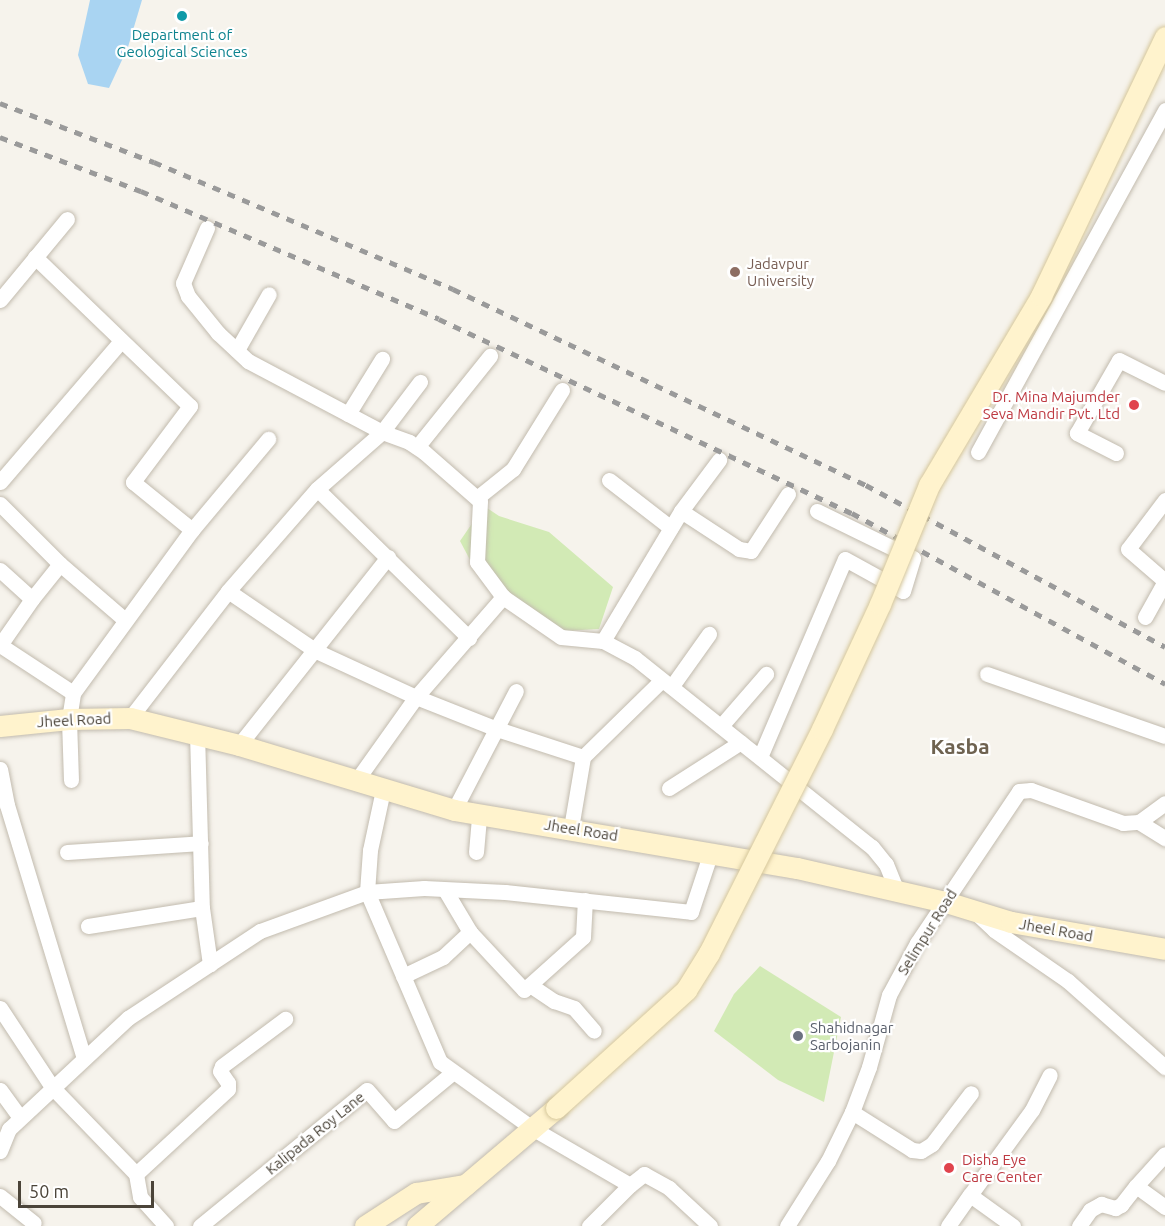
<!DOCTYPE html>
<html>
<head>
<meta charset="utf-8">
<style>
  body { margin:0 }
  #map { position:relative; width:1165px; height:1226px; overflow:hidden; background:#f6f3ec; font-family:Ubuntu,sans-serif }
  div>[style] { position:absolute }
  .green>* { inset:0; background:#d2eab5 }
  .water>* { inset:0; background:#a9d4f2 }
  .roads { filter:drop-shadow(0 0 2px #c2bbae) drop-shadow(0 0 2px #c2bbae) }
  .street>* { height:15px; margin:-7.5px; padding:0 7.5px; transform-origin:7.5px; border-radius:7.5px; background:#fff }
  .secondary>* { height:21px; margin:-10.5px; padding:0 10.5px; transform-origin:10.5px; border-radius:10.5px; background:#fff3cd }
  .rail>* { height:4.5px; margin-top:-2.25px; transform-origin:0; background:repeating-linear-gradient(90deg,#9a9a9a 0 8px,transparent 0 16px) }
  .bridges { filter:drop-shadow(0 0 2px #d6c79b) drop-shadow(0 0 2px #d6c79b) }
  .secondary-bridge>* { height:21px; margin:-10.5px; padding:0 10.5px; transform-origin:10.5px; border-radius:10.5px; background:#fff3cd }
  .dots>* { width:16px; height:16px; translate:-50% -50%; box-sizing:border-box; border:3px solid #fff; border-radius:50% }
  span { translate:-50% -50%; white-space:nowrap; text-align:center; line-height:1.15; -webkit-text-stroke:4.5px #fff; paint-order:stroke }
  .culture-label { font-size:15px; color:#0d838f }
  .education-label { font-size:15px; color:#785e54 }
  .left { translate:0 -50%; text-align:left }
  .health-label { font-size:15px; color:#be3a42 }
  .right { translate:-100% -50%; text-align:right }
  .street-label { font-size:15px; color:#4b4439 }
  .worship-label { font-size:15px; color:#5b616d }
  .district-label { font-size:21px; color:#6e6250; font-weight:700 }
  .scale { position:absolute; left:18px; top:1181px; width:136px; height:27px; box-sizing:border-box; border:3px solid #4b4439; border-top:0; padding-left:8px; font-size:18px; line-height:21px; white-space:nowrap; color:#4b4439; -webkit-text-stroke:4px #fff; paint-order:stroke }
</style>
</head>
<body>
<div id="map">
  <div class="green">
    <i style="clip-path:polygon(484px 506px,499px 516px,549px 532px,613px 587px,599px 629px,563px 631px,477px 573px,460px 541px)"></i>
    <i style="clip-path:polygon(760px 966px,841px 1017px,824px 1102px,778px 1080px,714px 1031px,734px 994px)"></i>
  </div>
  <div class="water">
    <i style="clip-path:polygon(90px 0,142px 0,128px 47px,109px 88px,88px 84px,78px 55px)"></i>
  </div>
  <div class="roads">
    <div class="street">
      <i style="left:207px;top:228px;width:60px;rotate:113.6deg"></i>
      <i style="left:183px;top:283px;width:14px;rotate:69deg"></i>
      <i style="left:188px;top:296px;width:48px;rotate:51deg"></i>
      <i style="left:218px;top:333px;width:41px;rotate:43deg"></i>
      <i style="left:248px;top:361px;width:152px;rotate:27.9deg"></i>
      <i style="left:382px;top:432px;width:29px;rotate:20deg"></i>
      <i style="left:409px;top:442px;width:18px;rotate:34deg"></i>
      <i style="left:424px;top:452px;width:74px;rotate:41.2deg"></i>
      <i style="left:480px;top:501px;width:61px;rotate:92.8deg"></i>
      <i style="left:477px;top:562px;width:44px;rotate:53.4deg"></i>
      <i style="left:503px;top:597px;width:70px;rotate:34.6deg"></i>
      <i style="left:561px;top:637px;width:42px;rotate:5.4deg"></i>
      <i style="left:603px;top:641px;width:36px;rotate:28deg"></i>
      <i style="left:635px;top:658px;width:303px;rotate:38.6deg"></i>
      <i style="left:872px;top:847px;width:22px;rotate:51deg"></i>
      <i style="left:886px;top:864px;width:27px;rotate:68deg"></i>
      <i style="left:35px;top:257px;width:215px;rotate:43.9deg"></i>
      <i style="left:190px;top:406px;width:95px;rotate:126.9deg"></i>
      <i style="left:133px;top:482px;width:76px;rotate:39.1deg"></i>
      <i style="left:0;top:300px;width:105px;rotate:-50.4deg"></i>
      <i style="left:237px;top:350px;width:64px;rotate:-60.3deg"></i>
      <i style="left:348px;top:414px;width:65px;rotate:-58.3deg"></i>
      <i style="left:417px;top:447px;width:117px;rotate:-51.3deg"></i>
      <i style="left:978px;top:452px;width:390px;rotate:-61.3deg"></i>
      <i style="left:1116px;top:453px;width:44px;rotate:-152.9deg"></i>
      <i style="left:1077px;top:433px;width:84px;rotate:-60.1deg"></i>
      <i style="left:1119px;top:360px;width:51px;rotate:26.6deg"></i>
      <i style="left:609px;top:480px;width:78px;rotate:37.7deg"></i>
      <i style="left:0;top:482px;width:186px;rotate:-49.4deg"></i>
      <i style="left:317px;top:489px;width:213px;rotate:44.4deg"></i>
      <i style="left:478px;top:497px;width:45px;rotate:-38.7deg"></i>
      <i style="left:513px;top:469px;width:93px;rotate:-58.2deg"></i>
      <i style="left:1165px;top:500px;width:61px;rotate:127.1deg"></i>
      <i style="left:1128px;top:549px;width:49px;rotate:40.9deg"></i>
      <i style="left:0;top:504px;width:85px;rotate:45deg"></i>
      <i style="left:60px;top:564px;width:86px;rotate:40.7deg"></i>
      <i style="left:681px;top:511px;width:69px;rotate:33.2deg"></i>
      <i style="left:739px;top:549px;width:12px;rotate:9deg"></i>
      <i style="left:751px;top:551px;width:68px;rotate:-57deg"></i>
      <i style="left:60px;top:564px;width:45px;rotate:128.7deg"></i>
      <i style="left:32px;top:599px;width:56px;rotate:124.8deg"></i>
      <i style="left:0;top:645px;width:87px;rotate:33.3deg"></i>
      <i style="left:0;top:570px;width:43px;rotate:42.2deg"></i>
      <i style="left:228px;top:591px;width:107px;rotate:34.3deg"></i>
      <i style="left:316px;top:651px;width:110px;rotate:24.7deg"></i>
      <i style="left:416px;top:697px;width:87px;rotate:21.6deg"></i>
      <i style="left:497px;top:729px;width:90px;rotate:18deg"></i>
      <i style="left:1145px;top:617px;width:41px;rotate:-60.9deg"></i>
      <i style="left:603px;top:641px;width:152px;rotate:-59deg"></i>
      <i style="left:681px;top:511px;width:64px;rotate:-53.3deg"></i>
      <i style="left:987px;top:674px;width:188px;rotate:19.2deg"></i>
      <i style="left:672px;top:686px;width:64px;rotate:-54.6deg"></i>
      <i style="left:130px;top:718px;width:160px;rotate:-52.3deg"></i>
      <i style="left:228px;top:591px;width:135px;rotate:-48.9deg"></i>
      <i style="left:317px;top:489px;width:86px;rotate:-41.2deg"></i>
      <i style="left:382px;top:432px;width:63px;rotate:-52.8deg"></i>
      <i style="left:721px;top:726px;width:69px;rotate:-49.1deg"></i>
      <i style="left:197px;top:733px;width:175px;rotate:88.4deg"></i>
      <i style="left:202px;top:908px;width:57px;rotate:81.9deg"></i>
      <i style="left:239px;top:745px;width:240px;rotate:-51.6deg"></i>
      <i style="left:760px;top:757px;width:215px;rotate:-66.8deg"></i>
      <i style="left:845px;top:559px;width:66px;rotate:28.9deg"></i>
      <i style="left:903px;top:591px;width:34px;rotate:-73deg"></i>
      <i style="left:913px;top:558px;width:107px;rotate:-153.9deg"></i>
      <i style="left:0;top:769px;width:37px;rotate:79deg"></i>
      <i style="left:7px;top:805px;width:264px;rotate:73.1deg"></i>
      <i style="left:71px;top:780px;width:61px;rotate:-91.9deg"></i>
      <i style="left:69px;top:719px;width:26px;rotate:-81deg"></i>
      <i style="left:73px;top:693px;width:202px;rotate:-53.9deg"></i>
      <i style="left:192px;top:530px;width:119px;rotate:-50.1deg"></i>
      <i style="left:356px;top:781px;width:103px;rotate:-54.5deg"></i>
      <i style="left:416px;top:697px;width:133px;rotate:-49deg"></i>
      <i style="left:669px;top:788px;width:85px;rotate:-32.6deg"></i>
      <i style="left:454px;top:810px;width:134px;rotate:-62.5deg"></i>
      <i style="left:1139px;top:822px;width:31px;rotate:32deg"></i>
      <i style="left:571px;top:828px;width:72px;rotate:-80.4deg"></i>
      <i style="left:583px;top:757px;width:110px;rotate:-44.3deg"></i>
      <i style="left:67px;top:852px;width:134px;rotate:-3.8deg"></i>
      <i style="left:476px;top:852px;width:38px;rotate:-85deg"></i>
      <i style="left:445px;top:890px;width:49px;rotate:59.2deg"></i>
      <i style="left:470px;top:932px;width:79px;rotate:47deg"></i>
      <i style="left:524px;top:990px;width:79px;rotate:-41.9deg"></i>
      <i style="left:583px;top:937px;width:37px;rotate:-87deg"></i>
      <i style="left:975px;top:912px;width:26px;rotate:43deg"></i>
      <i style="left:994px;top:930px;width:90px;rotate:34.6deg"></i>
      <i style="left:1068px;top:981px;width:130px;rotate:41.6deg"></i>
      <i style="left:88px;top:926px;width:115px;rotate:-9deg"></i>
      <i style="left:403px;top:976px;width:44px;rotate:-25.4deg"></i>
      <i style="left:443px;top:957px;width:37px;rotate:-43deg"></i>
      <i style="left:530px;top:985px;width:29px;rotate:34deg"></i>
      <i style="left:554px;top:1001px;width:21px;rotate:19deg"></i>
      <i style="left:574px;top:1008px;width:30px;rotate:49deg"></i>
      <i style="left:0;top:1008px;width:95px;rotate:56.6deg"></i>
      <i style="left:52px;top:1087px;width:121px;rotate:46deg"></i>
      <i style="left:136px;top:1174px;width:23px;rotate:80deg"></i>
      <i style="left:140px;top:1197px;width:39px;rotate:48deg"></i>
      <i style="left:0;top:1090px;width:34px;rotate:54deg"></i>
      <i style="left:852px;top:1112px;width:71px;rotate:32.3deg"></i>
      <i style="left:912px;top:1150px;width:9px;rotate:6deg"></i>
      <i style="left:921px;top:1151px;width:13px;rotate:-32deg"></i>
      <i style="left:932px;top:1144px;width:64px;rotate:-52.6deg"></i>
      <i style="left:0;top:1151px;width:24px;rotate:-68deg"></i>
      <i style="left:9px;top:1129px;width:163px;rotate:-43deg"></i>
      <i style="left:128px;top:1018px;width:158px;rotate:-33.4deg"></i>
      <i style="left:260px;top:931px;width:114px;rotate:-20deg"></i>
      <i style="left:367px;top:892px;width:42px;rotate:-85.9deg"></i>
      <i style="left:370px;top:850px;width:61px;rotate:-77.8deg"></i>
      <i style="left:136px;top:1174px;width:125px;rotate:-42.7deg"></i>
      <i style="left:228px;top:1089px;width:6px;rotate:-90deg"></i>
      <i style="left:228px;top:1083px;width:14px;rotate:-124deg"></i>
      <i style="left:220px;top:1071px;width:5px;rotate:-68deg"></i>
      <i style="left:222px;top:1066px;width:79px;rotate:-36.7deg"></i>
      <i style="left:630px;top:1185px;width:113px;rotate:-149.8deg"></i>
      <i style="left:532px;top:1128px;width:113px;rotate:-144.3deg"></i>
      <i style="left:440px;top:1062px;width:185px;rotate:-113.2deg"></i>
      <i style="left:367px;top:892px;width:57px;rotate:-4deg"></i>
      <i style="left:424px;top:888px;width:81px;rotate:2.8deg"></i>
      <i style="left:505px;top:892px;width:187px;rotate:6.1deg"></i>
      <i style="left:691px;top:912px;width:63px;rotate:-71.6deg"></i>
      <i style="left:1136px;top:1186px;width:43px;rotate:-47.8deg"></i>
      <i style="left:0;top:1196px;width:43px;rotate:38.5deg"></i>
      <i style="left:200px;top:1226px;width:215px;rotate:-39.2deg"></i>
      <i style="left:367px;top:1090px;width:41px;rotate:48.9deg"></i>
      <i style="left:394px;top:1121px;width:75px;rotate:-39.6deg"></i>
      <i style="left:589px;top:1226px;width:58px;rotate:-45deg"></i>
      <i style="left:630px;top:1185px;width:18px;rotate:-38deg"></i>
      <i style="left:644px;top:1174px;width:29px;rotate:29deg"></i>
      <i style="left:669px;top:1188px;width:56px;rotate:42.8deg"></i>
      <i style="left:787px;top:1226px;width:77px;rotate:-57.8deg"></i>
      <i style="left:828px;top:1161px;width:55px;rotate:-63.9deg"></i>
      <i style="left:852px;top:1112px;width:48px;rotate:-69.3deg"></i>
      <i style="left:869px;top:1067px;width:75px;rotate:-74.5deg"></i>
      <i style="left:889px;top:995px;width:59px;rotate:-61.7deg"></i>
      <i style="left:917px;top:943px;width:183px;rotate:-56.1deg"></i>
      <i style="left:1019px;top:791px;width:12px;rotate:-5deg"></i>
      <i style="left:1031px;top:790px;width:98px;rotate:19.7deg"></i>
      <i style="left:1123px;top:823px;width:16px;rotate:-4deg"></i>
      <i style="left:1139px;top:822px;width:32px;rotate:-36deg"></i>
      <i style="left:948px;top:1226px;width:38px;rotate:-55deg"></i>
      <i style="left:1013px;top:1226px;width:53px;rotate:-144.2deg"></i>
      <i style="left:970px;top:1195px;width:105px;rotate:-53.9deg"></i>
      <i style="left:1032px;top:1110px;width:39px;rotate:-63deg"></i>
      <i style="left:1079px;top:1226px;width:19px;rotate:-55deg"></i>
      <i style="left:1090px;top:1210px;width:13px;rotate:-29deg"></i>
      <i style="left:1101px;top:1204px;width:15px;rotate:16deg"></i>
      <i style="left:1115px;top:1208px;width:7px;rotate:-27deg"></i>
      <i style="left:1121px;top:1205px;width:24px;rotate:-52deg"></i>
      <i style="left:1136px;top:1186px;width:36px;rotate:36deg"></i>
    </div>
    <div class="secondary">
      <i style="left:0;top:726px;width:69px;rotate:-5.8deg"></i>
      <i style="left:69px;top:719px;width:61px;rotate:-0.9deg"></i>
      <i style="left:130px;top:718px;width:112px;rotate:13.9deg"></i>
      <i style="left:239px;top:745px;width:225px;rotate:16.8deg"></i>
      <i style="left:454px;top:810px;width:348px;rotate:9.6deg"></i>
      <i style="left:797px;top:868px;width:153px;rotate:12.9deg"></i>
      <i style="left:946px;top:902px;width:68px;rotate:17.1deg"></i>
      <i style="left:1011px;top:922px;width:156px;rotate:9.9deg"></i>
      <i style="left:365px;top:1226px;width:61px;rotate:-32.9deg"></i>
      <i style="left:416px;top:1193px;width:50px;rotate:-9.3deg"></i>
      <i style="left:417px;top:1226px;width:182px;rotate:-40.3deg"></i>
    </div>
  </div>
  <div class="rail">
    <i style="left:0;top:103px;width:165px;rotate:21deg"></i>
    <i style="left:154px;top:162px;width:325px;rotate:23deg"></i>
    <i style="left:453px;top:289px;width:457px;rotate:25.4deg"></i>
    <i style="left:866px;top:485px;width:340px;rotate:28.4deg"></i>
    <i style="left:0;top:137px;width:151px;rotate:21deg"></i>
    <i style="left:141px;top:191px;width:324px;rotate:23.2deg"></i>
    <i style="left:439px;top:319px;width:456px;rotate:25.2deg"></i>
    <i style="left:852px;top:513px;width:357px;rotate:28.6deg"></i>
  </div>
  <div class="bridges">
    <div class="secondary-bridge">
      <i style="left:556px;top:1108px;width:176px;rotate:-42.2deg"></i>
      <i style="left:686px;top:990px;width:44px;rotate:-58.1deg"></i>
      <i style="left:709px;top:953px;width:251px;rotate:-63.2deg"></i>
      <i style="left:822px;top:729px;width:138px;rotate:-65.1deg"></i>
      <i style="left:880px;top:604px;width:129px;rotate:-67.6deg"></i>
      <i style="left:929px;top:485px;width:220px;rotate:-59.3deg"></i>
      <i style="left:1041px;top:296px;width:287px;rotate:-64.4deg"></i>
    </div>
  </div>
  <div class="dots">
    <i style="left:182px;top:16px;background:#0f9aa8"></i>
    <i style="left:735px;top:272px;background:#8d6e63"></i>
    <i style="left:1134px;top:405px;background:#e0444e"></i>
    <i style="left:798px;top:1036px;background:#6b7280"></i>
    <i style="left:949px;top:1168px;background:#e0444e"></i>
  </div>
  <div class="culture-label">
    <span style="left:182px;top:43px">Department of<br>Geological Sciences</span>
  </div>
  <div class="education-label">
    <span class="left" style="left:747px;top:272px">Jadavpur<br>University</span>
  </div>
  <div class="health-label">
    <span class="right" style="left:1120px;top:405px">Dr. Mina Majumder<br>Seva Mandir Pvt. Ltd</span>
    <span class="left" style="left:962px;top:1168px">Disha Eye<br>Care Center</span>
  </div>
  <div class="street-label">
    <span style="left:74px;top:720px;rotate:-3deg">Jheel Road</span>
    <span style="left:581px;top:830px;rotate:9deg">Jheel Road</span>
    <span style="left:1056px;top:930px;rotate:10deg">Jheel Road</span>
    <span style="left:927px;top:932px;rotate:-58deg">Selimpur Road</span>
    <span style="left:315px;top:1133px;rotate:-39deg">Kalipada Roy Lane</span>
  </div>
  <div class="worship-label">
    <span class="left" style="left:810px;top:1036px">Shahidnagar<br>Sarbojanin</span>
  </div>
  <div class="district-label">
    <span style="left:960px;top:746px">Kasba</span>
  </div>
  <div class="scale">50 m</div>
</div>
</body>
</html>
